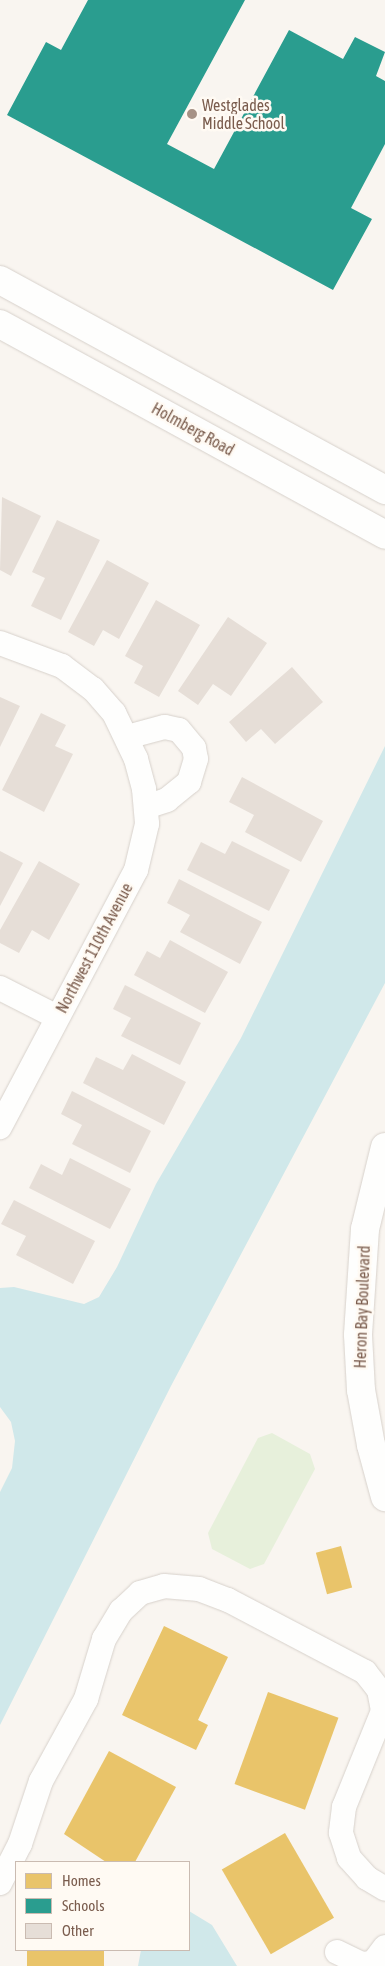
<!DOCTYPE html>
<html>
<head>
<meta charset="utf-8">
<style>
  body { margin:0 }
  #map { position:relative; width:385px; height:1966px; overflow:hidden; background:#f9f5f0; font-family:"Asap Condensed",sans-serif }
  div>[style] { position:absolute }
  .green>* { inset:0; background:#e7f0db }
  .water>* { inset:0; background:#d0e8ea }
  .homes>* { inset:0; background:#e9c46a; transform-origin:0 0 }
  .schools>* { inset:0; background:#2a9d8f }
  .building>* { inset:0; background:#e6ded7 }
  .roads { filter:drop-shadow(0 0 1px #d7d1cb) drop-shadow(0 0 1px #d7d1cb) }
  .minor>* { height:24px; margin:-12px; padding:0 12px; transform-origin:12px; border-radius:12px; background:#fefefd }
  .tertiary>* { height:28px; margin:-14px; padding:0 14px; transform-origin:14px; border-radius:14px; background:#fefefd }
  .dots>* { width:14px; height:14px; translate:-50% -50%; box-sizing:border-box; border:2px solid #fffaf3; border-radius:50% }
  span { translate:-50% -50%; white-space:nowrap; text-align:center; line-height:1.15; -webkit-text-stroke:5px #fffaf3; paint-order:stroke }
  .poi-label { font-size:16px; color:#7a5c4d }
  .left { translate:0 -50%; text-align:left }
  .street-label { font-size:16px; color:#7a5c4d }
  .legend { position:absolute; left:15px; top:1861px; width:175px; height:90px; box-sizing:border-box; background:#fffaf3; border:1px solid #cabbb1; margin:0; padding:6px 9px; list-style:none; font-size:15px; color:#7a5c4d }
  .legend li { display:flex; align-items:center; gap:10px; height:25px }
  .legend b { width:25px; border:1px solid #cabbb1 }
</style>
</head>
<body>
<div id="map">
  <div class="green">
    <i style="clip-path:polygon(272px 1433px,310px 1454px,315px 1469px,264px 1564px,250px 1569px,212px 1549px,208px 1533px,258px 1438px)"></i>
  </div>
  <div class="water">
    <i style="clip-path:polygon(385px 746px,385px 983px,171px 1386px,0 1725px,0 1492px,12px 1468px,15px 1441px,11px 1422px,0 1407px,0 1288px,14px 1287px,84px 1304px,99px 1297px,117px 1267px,156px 1184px,241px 1038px)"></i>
    <i style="clip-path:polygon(189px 1911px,212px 1925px,237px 1966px,138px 1966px,141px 1950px,189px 1950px)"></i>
  </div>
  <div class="homes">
    <i style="left:341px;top:1546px;width:43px;height:26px;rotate:75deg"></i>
    <i style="clip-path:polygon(164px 1626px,228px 1657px,198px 1720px,208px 1725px,196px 1750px,122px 1715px)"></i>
    <i style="left:268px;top:1692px;width:75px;height:98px;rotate:20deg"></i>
    <i style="clip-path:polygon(109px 1751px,176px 1787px,135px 1862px,106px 1862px,64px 1834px)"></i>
    <i style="left:285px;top:1833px;width:98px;height:73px;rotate:60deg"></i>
    <i style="left:27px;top:1950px;width:77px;height:16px"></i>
  </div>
  <div class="schools">
    <i style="clip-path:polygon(88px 0,245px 0,167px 144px,214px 169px,289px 30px,343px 59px,355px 37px,385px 52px,376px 76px,385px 81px,385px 144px,351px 208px,372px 219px,333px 290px,7px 115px,46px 42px,61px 50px)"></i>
  </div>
  <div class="building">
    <i style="clip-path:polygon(2px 497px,41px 516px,11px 576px,0 570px)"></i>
    <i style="clip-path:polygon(57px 520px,100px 540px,61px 620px,31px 606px,45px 578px,32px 572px)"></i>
    <i style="clip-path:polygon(107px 560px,149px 583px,119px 639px,103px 630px,94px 646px,68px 632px)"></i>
    <i style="clip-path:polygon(156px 600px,200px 625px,159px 697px,134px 683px,143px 666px,125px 656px)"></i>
    <i style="clip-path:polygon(228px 617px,267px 643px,231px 696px,213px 684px,198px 705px,178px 691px)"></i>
    <i style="clip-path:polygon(292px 667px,323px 702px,275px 744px,261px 729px,246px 742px,229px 722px)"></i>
    <i style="clip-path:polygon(0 697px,20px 706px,0 747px)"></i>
    <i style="clip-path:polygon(41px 713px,66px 725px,55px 746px,73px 754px,44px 812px,2px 790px)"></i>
    <i style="clip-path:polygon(242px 777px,323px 821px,301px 862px,245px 832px,254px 815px,229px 802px)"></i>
    <i style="clip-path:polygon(232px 841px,290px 870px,269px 911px,187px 870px,201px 842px,225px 854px)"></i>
    <i style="clip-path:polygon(0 851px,23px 863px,0 906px)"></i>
    <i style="clip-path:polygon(39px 861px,80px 884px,49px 940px,32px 930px,19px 953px,0 943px,0 930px)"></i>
    <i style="clip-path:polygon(179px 879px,262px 922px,240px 964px,180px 932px,190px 915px,167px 903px)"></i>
    <i style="clip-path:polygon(170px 940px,228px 972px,205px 1013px,134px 975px,147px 951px,160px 958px)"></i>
    <i style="clip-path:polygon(125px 985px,201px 1023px,180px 1065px,121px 1036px,131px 1018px,113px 1009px)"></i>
    <i style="clip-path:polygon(132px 1054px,186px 1082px,164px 1125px,83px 1083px,96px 1057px,123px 1070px)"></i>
    <i style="clip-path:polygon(72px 1091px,151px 1131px,130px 1173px,72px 1144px,82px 1125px,61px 1114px)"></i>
    <i style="clip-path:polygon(70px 1158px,131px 1189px,110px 1229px,29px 1188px,41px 1164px,62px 1175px)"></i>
    <i style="clip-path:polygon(14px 1200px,95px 1241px,73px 1284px,16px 1255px,26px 1236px,1px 1224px)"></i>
  </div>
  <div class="roads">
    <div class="minor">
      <i style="left:0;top:643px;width:66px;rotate:20.4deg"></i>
      <i style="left:62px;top:666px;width:39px;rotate:37deg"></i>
      <i style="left:93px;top:689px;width:32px;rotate:49deg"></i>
      <i style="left:114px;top:713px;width:51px;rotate:64.4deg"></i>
      <i style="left:136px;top:759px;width:31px;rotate:75deg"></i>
      <i style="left:144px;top:789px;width:35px;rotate:85deg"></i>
      <i style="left:147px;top:824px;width:47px;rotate:103.4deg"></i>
      <i style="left:136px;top:870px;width:291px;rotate:117.9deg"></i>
      <i style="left:127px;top:737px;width:39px;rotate:-15deg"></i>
      <i style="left:165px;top:727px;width:14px;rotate:12deg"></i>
      <i style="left:179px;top:730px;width:23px;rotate:50deg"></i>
      <i style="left:194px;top:748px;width:11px;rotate:80deg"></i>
      <i style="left:196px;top:759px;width:24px;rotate:107deg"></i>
      <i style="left:189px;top:782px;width:28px;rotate:141deg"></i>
      <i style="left:167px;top:800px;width:22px;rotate:162deg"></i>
      <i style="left:0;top:988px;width:64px;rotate:27deg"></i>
      <i style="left:0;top:1883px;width:44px;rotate:-62.9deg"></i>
      <i style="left:20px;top:1844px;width:66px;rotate:-71.6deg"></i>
      <i style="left:41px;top:1781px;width:94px;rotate:-61.2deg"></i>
      <i style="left:86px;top:1699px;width:63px;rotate:-73.3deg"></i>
      <i style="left:104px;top:1639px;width:33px;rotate:-59deg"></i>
      <i style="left:121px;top:1611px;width:26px;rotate:-43deg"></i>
      <i style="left:140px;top:1593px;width:25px;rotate:-16deg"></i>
      <i style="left:164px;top:1586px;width:35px;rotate:5deg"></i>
      <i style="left:199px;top:1589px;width:31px;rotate:21deg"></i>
      <i style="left:228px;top:1600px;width:155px;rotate:27.7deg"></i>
      <i style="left:365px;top:1672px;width:23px;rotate:52deg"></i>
      <i style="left:379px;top:1690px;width:21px;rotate:79deg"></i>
      <i style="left:383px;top:1711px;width:104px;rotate:112.1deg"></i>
      <i style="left:344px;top:1807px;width:26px;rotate:97deg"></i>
      <i style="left:341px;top:1833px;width:26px;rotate:72deg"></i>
      <i style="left:349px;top:1858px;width:27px;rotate:48deg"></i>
      <i style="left:367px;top:1878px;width:21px;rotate:31deg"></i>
      <i style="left:337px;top:1952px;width:28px;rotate:26deg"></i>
      <i style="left:362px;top:1964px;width:11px;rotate:-5deg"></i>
      <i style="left:373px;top:1963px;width:20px;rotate:-53deg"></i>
    </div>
    <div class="tertiary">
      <i style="left:0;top:280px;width:439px;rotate:28.6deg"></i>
      <i style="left:0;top:324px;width:439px;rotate:28.7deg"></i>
      <i style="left:385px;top:1147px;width:84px;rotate:103.7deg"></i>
      <i style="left:365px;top:1229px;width:106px;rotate:93.8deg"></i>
      <i style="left:358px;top:1335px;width:55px;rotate:86.9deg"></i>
      <i style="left:361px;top:1390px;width:56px;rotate:79.7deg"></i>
      <i style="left:371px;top:1445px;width:54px;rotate:74.9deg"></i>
    </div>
  </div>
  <div class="dots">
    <i style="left:192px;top:114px;background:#a69286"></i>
  </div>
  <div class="poi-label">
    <span class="left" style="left:202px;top:114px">Westglades<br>Middle School</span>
  </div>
  <div class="street-label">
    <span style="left:193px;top:429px;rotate:29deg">Holmberg Road</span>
    <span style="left:94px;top:948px;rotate:-62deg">Northwest 110th Avenue</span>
    <span style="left:362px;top:1307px;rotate:-88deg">Heron Bay Boulevard</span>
  </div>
  <ul class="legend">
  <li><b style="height:14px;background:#e9c46a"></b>Homes</li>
  <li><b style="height:14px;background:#2a9d8f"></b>Schools</li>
  <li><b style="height:14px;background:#e6ded7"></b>Other</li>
  </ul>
</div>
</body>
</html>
